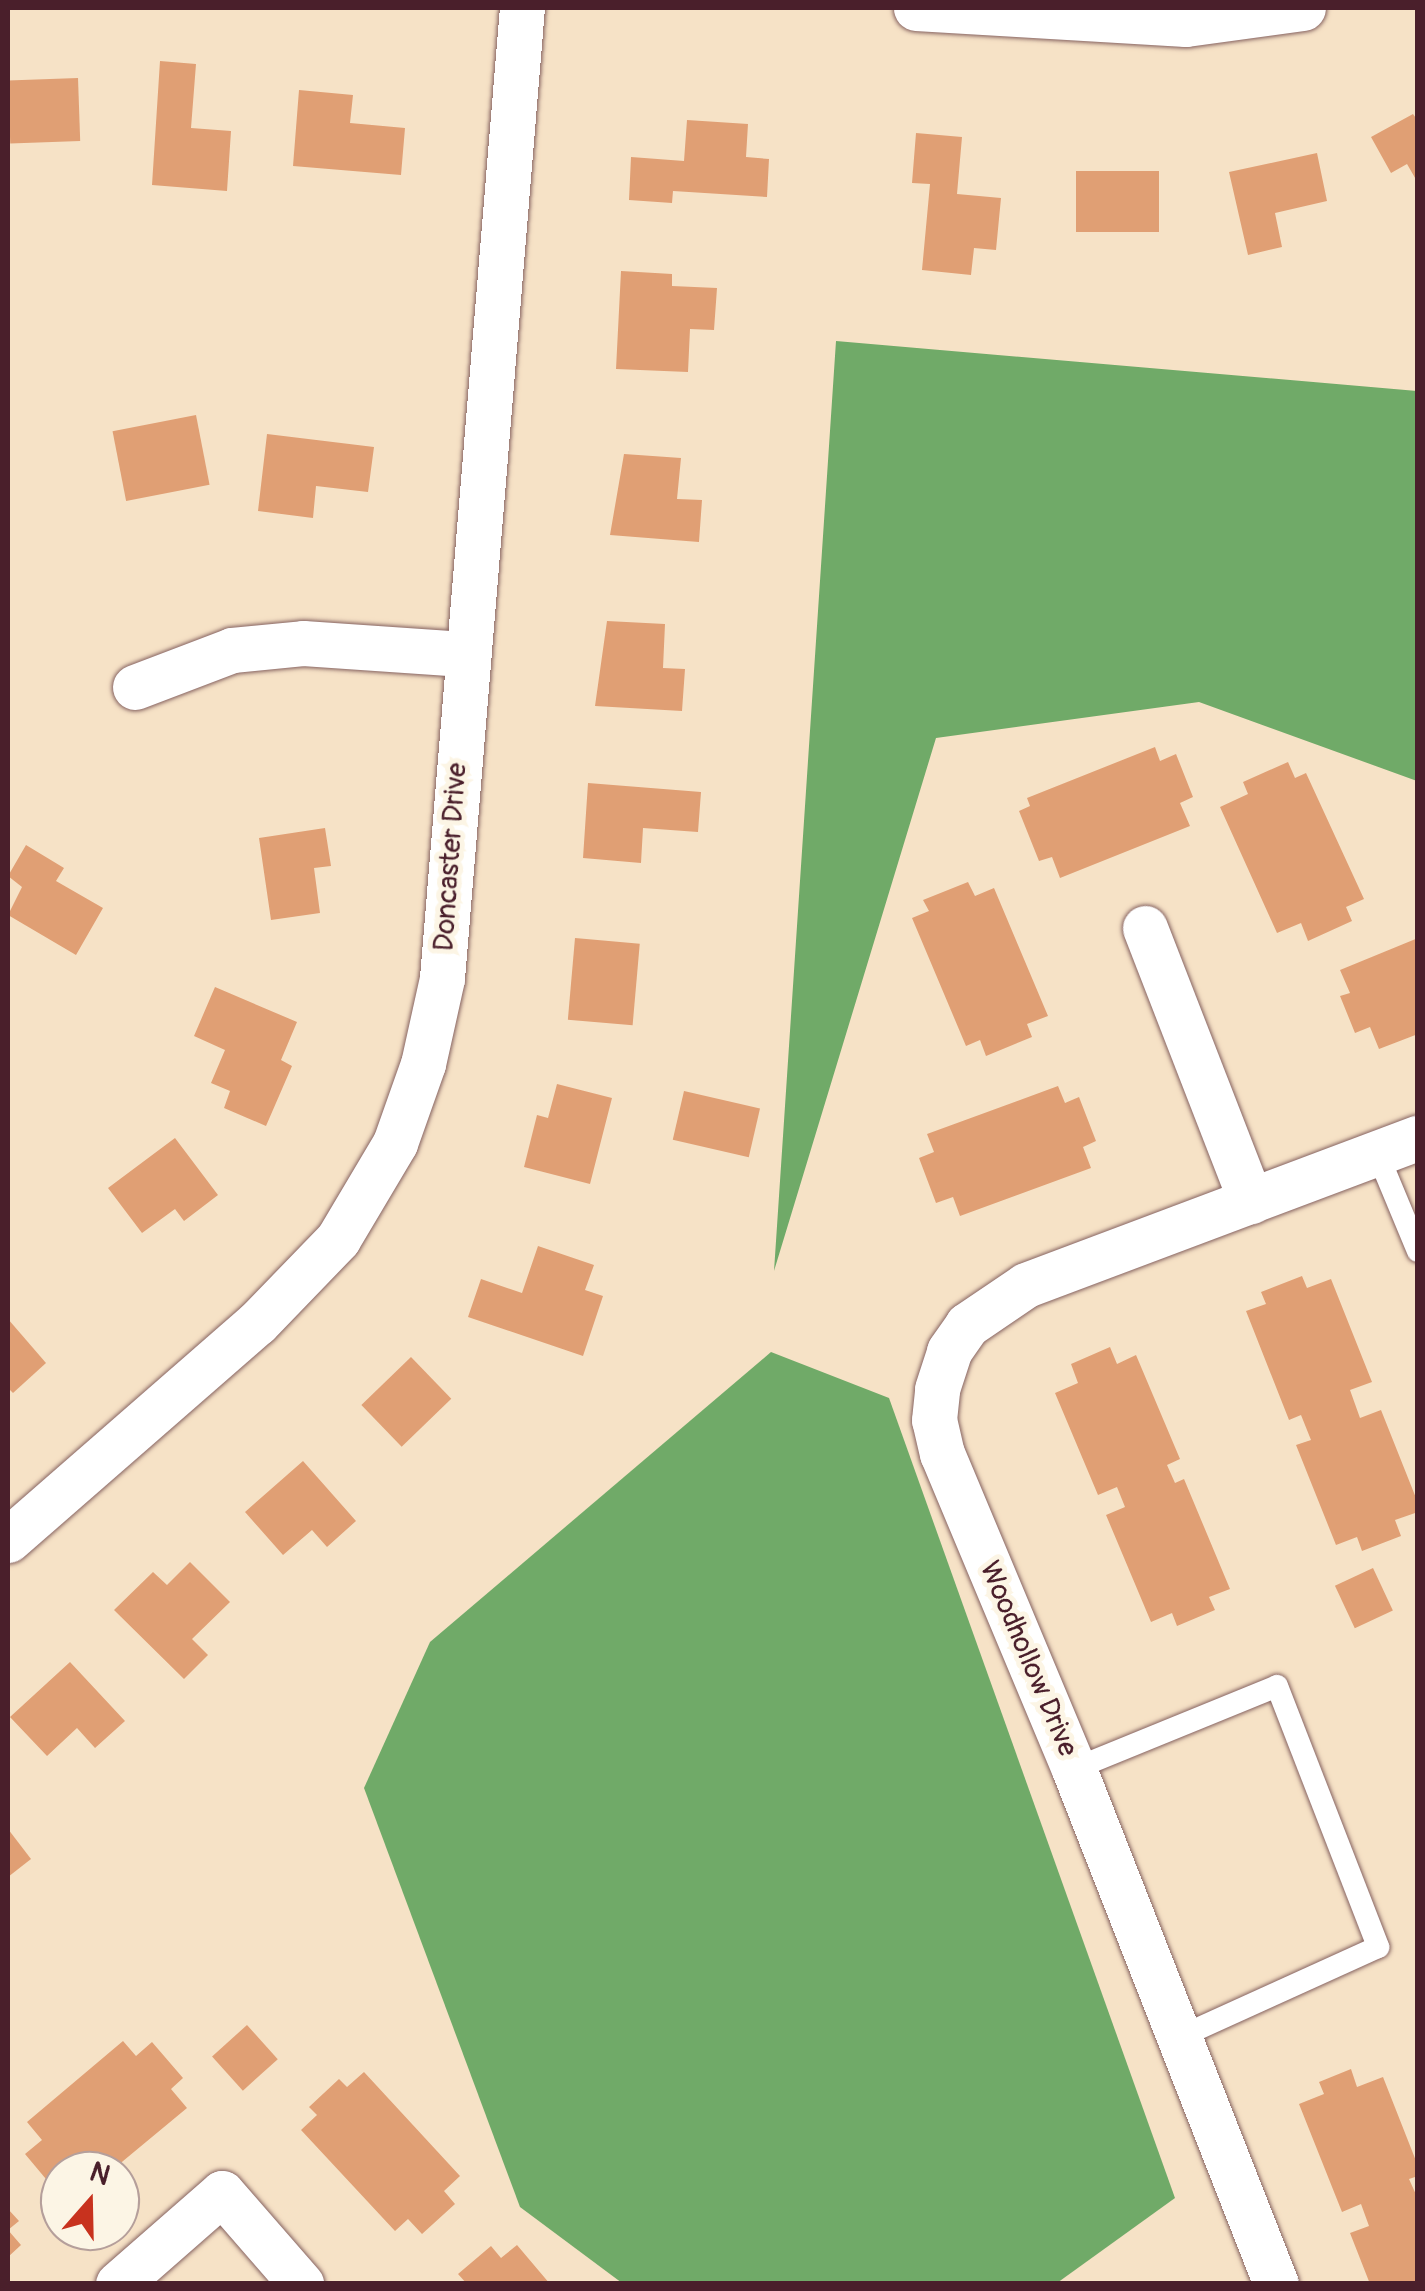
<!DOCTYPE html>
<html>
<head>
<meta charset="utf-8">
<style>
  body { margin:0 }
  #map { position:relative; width:1425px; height:2291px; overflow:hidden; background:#f6e2c6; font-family:Pangolin,sans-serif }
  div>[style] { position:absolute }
  .forest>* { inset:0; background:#70aa68 }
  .building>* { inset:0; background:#e09f74; transform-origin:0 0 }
  .roads { filter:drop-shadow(0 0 2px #866361) drop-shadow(0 0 2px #866361) }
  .service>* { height:22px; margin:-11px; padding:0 11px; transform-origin:11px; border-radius:11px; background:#fff }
  .minor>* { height:45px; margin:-22.5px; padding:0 22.5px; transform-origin:22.5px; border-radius:22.5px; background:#fff }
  span { translate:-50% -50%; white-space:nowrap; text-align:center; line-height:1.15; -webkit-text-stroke:10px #fcf5e5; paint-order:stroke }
  .street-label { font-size:28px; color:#4a1f2b }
  .frame { position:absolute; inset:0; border:10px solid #4a1f2b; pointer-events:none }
  .north { position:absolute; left:40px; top:2151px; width:100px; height:100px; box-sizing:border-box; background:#fcf5e5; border:2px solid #b59f9b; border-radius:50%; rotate:20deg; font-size:28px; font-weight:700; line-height:40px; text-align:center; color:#4a1f2b }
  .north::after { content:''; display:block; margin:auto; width:35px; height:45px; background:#c8321e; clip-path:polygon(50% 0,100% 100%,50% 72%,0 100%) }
</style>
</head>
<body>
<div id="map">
  <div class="forest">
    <i style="clip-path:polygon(836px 341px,1417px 391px,1417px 781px,1199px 702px,936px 738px,774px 1271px)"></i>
    <i style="clip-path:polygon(771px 1352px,889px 1398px,1175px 2198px,1057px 2283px,622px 2283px,520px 2207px,364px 1788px,430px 1642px)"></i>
  </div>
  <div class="building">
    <i style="clip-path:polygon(160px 61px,196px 64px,191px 128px,231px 131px,227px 191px,152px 185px)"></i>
    <i style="left:78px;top:78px;width:63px;height:70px;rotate:88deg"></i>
    <i style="clip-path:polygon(299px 90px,353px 95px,350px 123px,405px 128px,401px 175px,293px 166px)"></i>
    <i style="clip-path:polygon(1413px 114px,1418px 121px,1418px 183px,1407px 164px,1391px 173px,1371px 137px)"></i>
    <i style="clip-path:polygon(687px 120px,748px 124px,746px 157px,769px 159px,767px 197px,673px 191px,672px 203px,629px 200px,631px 157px,684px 161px)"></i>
    <i style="clip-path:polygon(916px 133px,962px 137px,957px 194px,1001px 198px,996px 250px,974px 248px,971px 275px,922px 270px,930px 184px,912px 183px)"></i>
    <i style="clip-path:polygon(1317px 153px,1327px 201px,1275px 213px,1282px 247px,1248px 255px,1229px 172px)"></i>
    <i style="left:1076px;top:171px;width:83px;height:61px"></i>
    <i style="clip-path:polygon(621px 271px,672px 274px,672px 286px,717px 288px,714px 330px,690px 329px,688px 372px,616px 369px)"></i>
    <i style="left:196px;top:415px;width:71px;height:85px;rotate:79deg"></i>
    <i style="clip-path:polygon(267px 434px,374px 447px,368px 492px,316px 486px,313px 518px,258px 511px)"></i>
    <i style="clip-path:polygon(624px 454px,681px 458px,677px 499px,702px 500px,699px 542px,610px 535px)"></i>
    <i style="clip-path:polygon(607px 621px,665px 624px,663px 668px,685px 669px,682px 711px,595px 706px)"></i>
    <i style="clip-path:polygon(1155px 747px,1160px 761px,1176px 754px,1193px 797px,1180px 803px,1190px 826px,1060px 878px,1052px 857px,1039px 861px,1019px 811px,1030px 806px,1027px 798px)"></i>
    <i style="clip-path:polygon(1288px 762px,1295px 778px,1306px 773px,1364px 899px,1346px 907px,1352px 921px,1308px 941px,1301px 923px,1277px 933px,1220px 807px,1248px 794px,1243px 782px)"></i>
    <i style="clip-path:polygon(588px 783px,701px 792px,698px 832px,643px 828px,641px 863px,583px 858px)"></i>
    <i style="clip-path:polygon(325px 828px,331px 866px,314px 868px,320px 913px,271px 920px,259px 838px)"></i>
    <i style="clip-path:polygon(26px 845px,64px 868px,56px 881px,103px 908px,76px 955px,8px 915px,22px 887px,8px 876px)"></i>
    <i style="clip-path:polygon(968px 882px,975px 896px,994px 888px,1048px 1016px,1027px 1024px,1032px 1037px,986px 1056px,980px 1040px,966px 1046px,912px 918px,929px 911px,923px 900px)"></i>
    <i style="left:575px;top:938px;width:65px;height:82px;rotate:5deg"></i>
    <i style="clip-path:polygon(1418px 938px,1418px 1034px,1379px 1049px,1370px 1027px,1355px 1033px,1340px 996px,1350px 993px,1340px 970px)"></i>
    <i style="clip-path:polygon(215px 987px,297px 1022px,281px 1060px,292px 1066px,266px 1126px,224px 1108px,230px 1091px,211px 1083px,225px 1050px,194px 1036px)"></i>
    <i style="clip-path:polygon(557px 1084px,612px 1098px,590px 1184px,524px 1167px,537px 1115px,548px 1118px)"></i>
    <i style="clip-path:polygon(1058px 1086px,1065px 1103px,1079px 1097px,1096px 1141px,1083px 1147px,1091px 1168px,960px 1216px,953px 1197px,936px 1203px,919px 1158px,934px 1152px,927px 1134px)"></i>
    <i style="left:684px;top:1091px;width:78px;height:50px;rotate:13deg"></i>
    <i style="clip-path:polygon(175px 1138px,218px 1195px,184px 1221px,175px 1209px,142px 1233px,108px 1188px)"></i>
    <i style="clip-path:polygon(538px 1246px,594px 1265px,585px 1290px,603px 1296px,583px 1356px,468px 1317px,481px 1279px,522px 1293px)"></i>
    <i style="clip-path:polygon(1302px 1276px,1307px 1288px,1331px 1279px,1372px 1382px,1350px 1390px,1360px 1418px,1381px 1410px,1418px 1503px,1418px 1512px,1395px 1520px,1401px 1536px,1362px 1551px,1357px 1537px,1336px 1545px,1296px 1445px,1311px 1440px,1301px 1415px,1289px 1420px,1246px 1311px,1266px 1304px,1261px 1292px)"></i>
    <i style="clip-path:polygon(8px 1319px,46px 1363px,13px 1393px,8px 1388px)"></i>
    <i style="clip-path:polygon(1110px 1347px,1117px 1364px,1136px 1355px,1180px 1459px,1167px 1465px,1175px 1483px,1184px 1479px,1230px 1589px,1209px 1597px,1215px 1610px,1177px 1626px,1172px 1613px,1151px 1622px,1106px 1515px,1125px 1507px,1117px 1487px,1098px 1495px,1055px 1393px,1078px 1383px,1071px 1364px)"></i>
    <i style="left:411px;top:1357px;width:58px;height:69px;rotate:46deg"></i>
    <i style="clip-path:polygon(303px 1461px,356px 1521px,327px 1547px,312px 1530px,283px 1555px,245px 1512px)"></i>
    <i style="clip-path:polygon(190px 1562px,230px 1602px,192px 1639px,208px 1655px,184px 1679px,114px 1610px,153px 1572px,167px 1585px)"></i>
    <i style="left:1373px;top:1568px;width:47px;height:42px;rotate:65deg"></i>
    <i style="clip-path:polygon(70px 1662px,125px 1721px,95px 1748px,77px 1728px,47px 1756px,10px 1717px)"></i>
    <i style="clip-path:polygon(8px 1829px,31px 1859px,8px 1877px)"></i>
    <i style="left:247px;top:2025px;width:46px;height:47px;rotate:48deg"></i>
    <i style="clip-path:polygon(123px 2041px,136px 2056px,152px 2042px,183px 2078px,171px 2089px,187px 2108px,111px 2171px,60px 2171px,56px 2191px,25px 2154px,42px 2140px,27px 2122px)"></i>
    <i style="clip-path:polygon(1351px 2069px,1357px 2087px,1383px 2077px,1418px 2166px,1418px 2176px,1409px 2179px,1418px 2199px,1418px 2284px,1370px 2284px,1350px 2233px,1369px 2226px,1361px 2204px,1342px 2212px,1299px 2104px,1324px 2094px,1319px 2082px)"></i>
    <i style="clip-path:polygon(364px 2072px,460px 2176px,444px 2191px,455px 2204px,422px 2234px,408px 2219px,395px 2231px,301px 2130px,317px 2115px,309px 2107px,339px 2079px,347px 2087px)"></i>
    <i style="clip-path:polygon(8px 2209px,19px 2221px,8px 2230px,21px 2245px,8px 2257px)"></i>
    <i style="clip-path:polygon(517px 2245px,550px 2284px,467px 2284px,458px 2274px,491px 2246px,501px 2258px)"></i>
  </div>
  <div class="roads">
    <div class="service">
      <i style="left:1378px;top:1155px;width:104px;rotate:67.4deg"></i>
      <i style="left:1074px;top:1769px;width:219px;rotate:-22.2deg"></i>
      <i style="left:1277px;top:1686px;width:280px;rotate:68.8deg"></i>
      <i style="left:1378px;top:1947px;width:217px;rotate:155.6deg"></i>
    </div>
    <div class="minor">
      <i style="left:916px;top:8px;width:270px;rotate:3.4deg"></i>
      <i style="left:1186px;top:24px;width:118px;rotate:-7.8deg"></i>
      <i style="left:135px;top:687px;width:104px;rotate:-20.9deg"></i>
      <i style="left:232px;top:650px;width:71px;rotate:-5.6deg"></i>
      <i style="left:303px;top:643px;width:161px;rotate:3.9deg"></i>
      <i style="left:1145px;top:928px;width:293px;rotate:68.8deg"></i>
      <i style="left:8px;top:1540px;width:330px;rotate:-41.1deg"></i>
      <i style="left:257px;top:1323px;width:117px;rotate:-46deg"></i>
      <i style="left:338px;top:1239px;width:112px;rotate:-59.3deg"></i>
      <i style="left:395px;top:1143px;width:84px;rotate:-70.5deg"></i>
      <i style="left:423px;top:1064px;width:88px;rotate:-77.5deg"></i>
      <i style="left:442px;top:978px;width:973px;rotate:-85.29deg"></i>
      <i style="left:118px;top:2284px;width:138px;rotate:-41.2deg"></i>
      <i style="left:222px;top:2193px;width:121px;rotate:49deg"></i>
      <i style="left:1276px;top:2284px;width:553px;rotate:-111.42deg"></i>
      <i style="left:1074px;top:1769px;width:342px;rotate:-112.7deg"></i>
      <i style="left:942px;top:1454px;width:35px;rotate:-103deg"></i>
      <i style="left:934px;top:1420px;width:31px;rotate:-84deg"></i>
      <i style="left:937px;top:1389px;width:40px;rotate:-72deg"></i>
      <i style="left:949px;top:1351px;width:32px;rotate:-55deg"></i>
      <i style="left:967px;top:1325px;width:71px;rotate:-34.1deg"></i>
      <i style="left:1026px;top:1285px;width:419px;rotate:-20.6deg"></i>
    </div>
  </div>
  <div class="street-label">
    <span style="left:451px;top:857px;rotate:-86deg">Doncaster Drive</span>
    <span style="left:1028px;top:1659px;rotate:67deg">Woodhollow Drive</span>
  </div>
  <div class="frame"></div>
  <div class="north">N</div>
</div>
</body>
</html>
